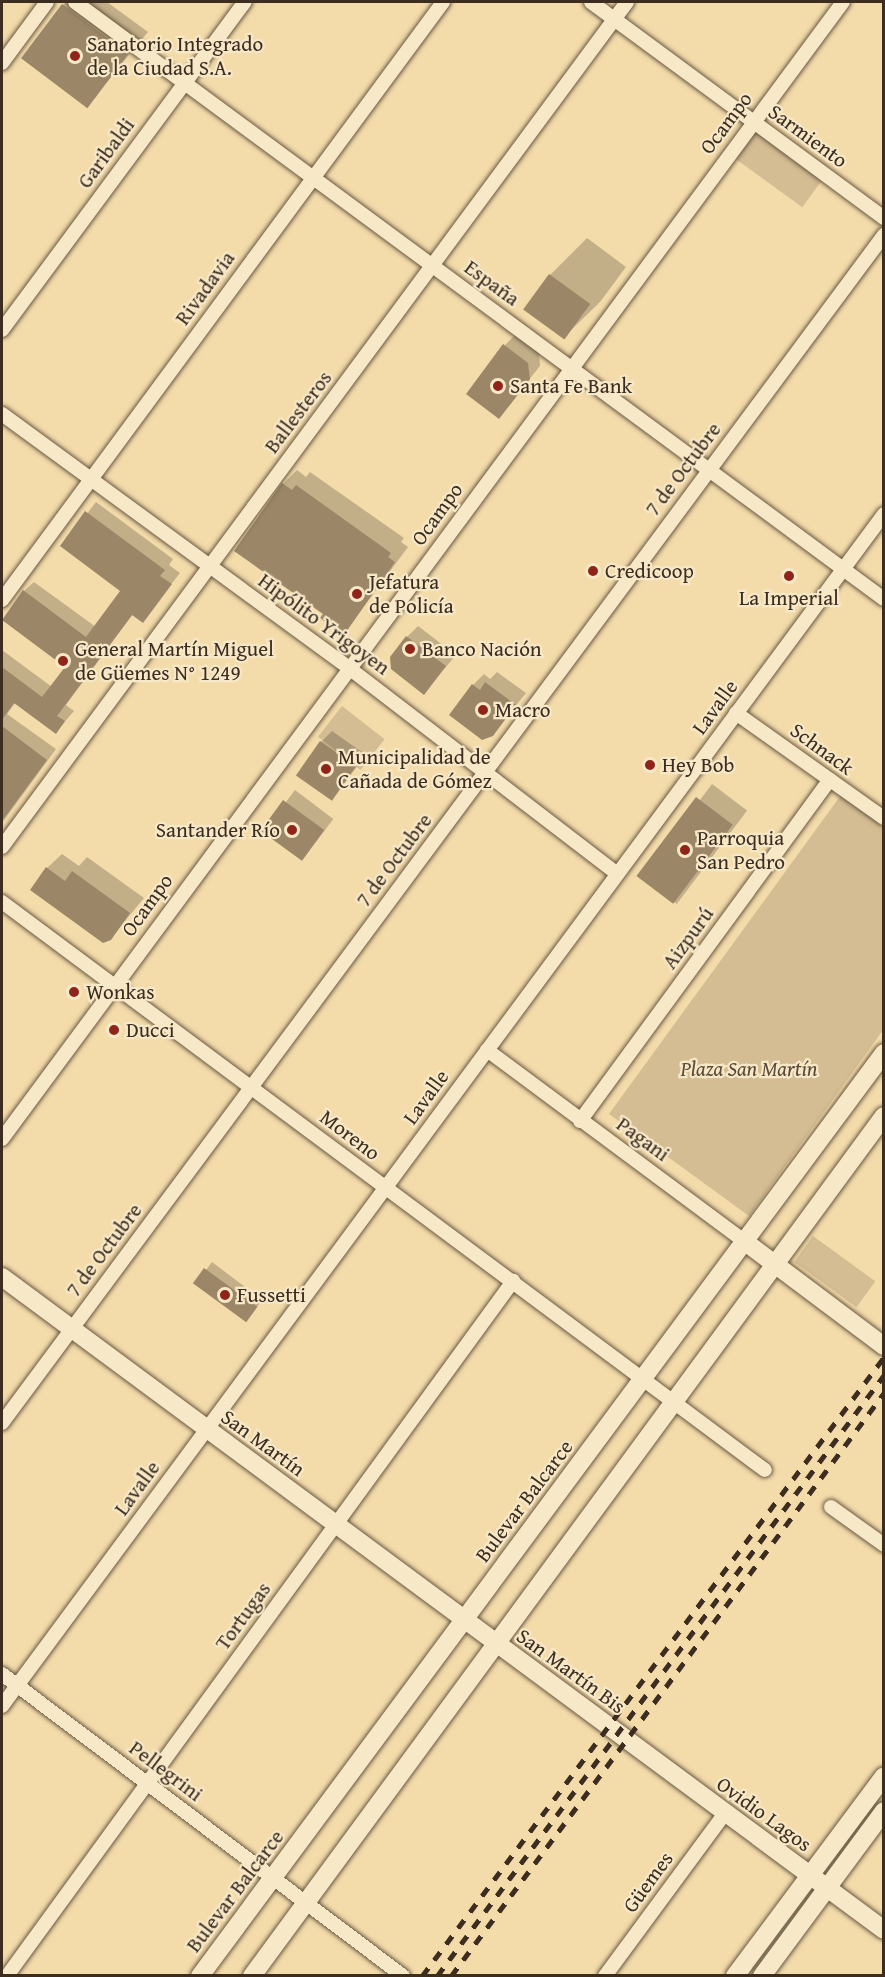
<!DOCTYPE html>
<html>
<head>
<meta charset="utf-8">
<style>
  body { margin:0 }
  #map { position:relative; width:885px; height:1977px; overflow:hidden; background:#f3dbaa; font-family:"Gentium Book Plus",serif }
  div>[style] { position:absolute }
  .green>* { inset:0; background:#d4bd93; transform-origin:0 0 }
  .shadow>* { inset:0; background:#0003; transform-origin:0 0 }
  .building>* { inset:0; background:#9b8768; transform-origin:0 0 }
  .roads { filter:drop-shadow(0 0 2px #6a5842) drop-shadow(0 0 2px #6a5842) }
  .minor>* { height:14px; margin:-7px; padding:0 7px; transform-origin:7px; border-radius:7px; background:#f7e8c8 }
  .secondary>* { height:18px; margin:-9px; padding:0 9px; transform-origin:9px; border-radius:9px; background:#f7e8c8 }
  .rail>* { height:4.5px; margin-top:-2.25px; transform-origin:0; background:repeating-linear-gradient(90deg,#3c2d20 0 10px,transparent 0 20px) }
  .dots>* { width:16px; height:16px; translate:-50% -50%; box-sizing:border-box; border:3px solid #f7e8c8; border-radius:50% }
  span { translate:-50% -50%; white-space:nowrap; text-align:center; line-height:1.15; -webkit-text-stroke:4.5px #f7e8c8; paint-order:stroke }
  .poi-label { font-size:21px; color:#3c2d20 }
  .left { translate:0 -50%; text-align:left }
  .right { translate:-100% -50%; text-align:right }
  .street-label { font-size:21px; color:#3c2d20 }
  .park-label { font-size:21px; color:#5a4a37; font-style:italic }
  .frame { position:absolute; inset:0; border:3px solid #3c2d20; pointer-events:none }
</style>
</head>
<body>
<div id="map">
  <div class="green">
    <i style="left:753px;top:122px;width:90px;height:40px;rotate:36deg"></i>
    <i style="left:342px;top:706px;width:54px;height:39px;rotate:38deg"></i>
    <i style="clip-path:polygon(841px 795px,883px 826px,883px 1030px,749px 1216px,609px 1114px)"></i>
    <i style="left:813px;top:1236px;width:77px;height:32px;rotate:36deg"></i>
  </div>
  <div class="shadow">
    <i style="clip-path:polygon(66px 2px,107px 2px,148px 32px,87px 106px,63px 5px)"></i>
    <i style="clip-path:polygon(587px 238px,626px 267px,600px 302px,563px 338px,525px 309px,550px 275px)"></i>
    <i style="clip-path:polygon(515px 335px,539px 352px,540px 366px,499px 417px,505px 345px)"></i>
    <i style="clip-path:polygon(297px 470px,306px 477px,310px 472px,404px 538px,401px 542px,408px 547px,344px 633px,325px 614px,283px 484px)"></i>
    <i style="clip-path:polygon(96px 502px,173px 559px,169px 565px,180px 573px,142px 621px,133px 614px,66px 705px,74px 711px,56px 732px,16px 702px,7px 714px,56px 749px,2px 823px,2px 650px,52px 687px,67px 666px,24px 591px,34px 582px,96px 627px,122px 590px,62px 546px)"></i>
    <i style="clip-path:polygon(418px 626px,456px 655px,424px 693px,407px 637px)"></i>
    <i style="clip-path:polygon(497px 672px,526px 693px,492px 735px,473px 685px,484px 674px,490px 679px)"></i>
    <i style="clip-path:polygon(332px 731px,366px 755px,332px 799px,321px 742px)"></i>
    <i style="left:712px;top:784px;width:44px;height:117px;rotate:37deg"></i>
    <i style="left:295px;top:790px;width:48px;height:52px;rotate:37deg"></i>
    <i style="clip-path:polygon(62px 854px,79px 866px,87px 857px,144px 898px,110px 939px,47px 868px)"></i>
    <i style="left:212px;top:1262px;width:63px;height:27px;rotate:37deg"></i>
  </div>
  <div class="building">
    <i style="left:62px;top:4px;width:83px;height:68px;rotate:37deg"></i>
    <i style="left:549px;top:274px;width:51px;height:44px;rotate:36deg"></i>
    <i style="clip-path:polygon(503px 344px,528px 363px,530px 379px,499px 419px,466px 394px)"></i>
    <i style="clip-path:polygon(282px 483px,292px 490px,296px 485px,391px 553px,388px 557px,395px 562px,344px 635px,320px 618px,323px 614px,234px 551px)"></i>
    <i style="clip-path:polygon(85px 511px,165px 570px,160px 576px,172px 584px,143px 623px,132px 615px,57px 716px,65px 721px,56px 734px,14px 703px,2px 720px,2px 667px,42px 697px,65px 667px,2px 620px,23px 590px,86px 637px,120px 591px,60px 546px)"></i>
    <i style="clip-path:polygon(406px 636px,446px 666px,424px 695px,391px 669px,390px 657px)"></i>
    <i style="clip-path:polygon(485px 682px,516px 705px,493px 736px,482px 740px,449px 715px,472px 684px,480px 690px)"></i>
    <i style="clip-path:polygon(2px 726px,47px 760px,2px 821px)"></i>
    <i style="left:320px;top:741px;width:44px;height:42px;rotate:35deg"></i>
    <i style="left:696px;top:797px;width:46px;height:99px;rotate:37deg"></i>
    <i style="left:283px;top:800px;width:51px;height:38px;rotate:36deg"></i>
    <i style="clip-path:polygon(46px 867px,65px 881px,72px 871px,130px 913px,111px 940px,103px 943px,30px 890px)"></i>
    <i style="left:204px;top:1268px;width:66px;height:19px;rotate:36deg"></i>
  </div>
  <div class="roads">
    <div class="minor">
      <i style="left:75px;top:2px;width:1005px;rotate:36.43deg"></i>
      <i style="left:591px;top:2px;width:364px;rotate:36.4deg"></i>
      <i style="left:2px;top:63px;width:76px;rotate:-53.6deg"></i>
      <i style="left:2px;top:330px;width:408px;rotate:-53.5deg"></i>
      <i style="left:2px;top:414px;width:430px;rotate:36.2deg"></i>
      <i style="left:349px;top:668px;width:338px;rotate:37.5deg"></i>
      <i style="left:2px;top:600px;width:743px;rotate:-53.59deg"></i>
      <i style="left:736px;top:713px;width:181px;rotate:35.4deg"></i>
      <i style="left:2px;top:847px;width:1051px;rotate:-53.51deg"></i>
      <i style="left:2px;top:902px;width:951px;rotate:36.67deg"></i>
      <i style="left:487px;top:1050px;width:320px;rotate:36.6deg"></i>
      <i style="left:580px;top:1121px;width:423px;rotate:-53.8deg"></i>
      <i style="left:2px;top:1139px;width:1414px;rotate:-53.51deg"></i>
      <i style="left:2px;top:1423px;width:1480px;rotate:-53.41deg"></i>
      <i style="left:831px;top:1507px;width:65px;rotate:35.6deg"></i>
      <i style="left:2px;top:1674px;width:502px;rotate:36.98deg"></i>
      <i style="left:2px;top:1706px;width:1483px;rotate:-53.5deg"></i>
      <i style="left:7px;top:1976px;width:860px;rotate:-53.94deg"></i>
      <i style="left:605px;top:1976px;width:202px;rotate:-53.6deg"></i>
    </div>
    <div class="secondary">
      <i style="left:744px;top:1241px;width:175px;rotate:36.9deg"></i>
      <i style="left:2px;top:1277px;width:1097px;rotate:36.51deg"></i>
      <i style="left:200px;top:1976px;width:1149px;rotate:-53.46deg"></i>
      <i style="left:252px;top:1976px;width:1067px;rotate:-53.69deg"></i>
      <i style="left:735px;top:1976px;width:249px;rotate:-53.3deg"></i>
      <i style="left:762px;top:1976px;width:205px;rotate:-53.5deg"></i>
    </div>
  </div>
  <div class="rail">
    <i style="left:422px;top:1976px;width:772px;rotate:-53.26deg"></i>
    <i style="left:437px;top:1976px;width:749px;rotate:-53.36deg"></i>
    <i style="left:451px;top:1976px;width:726px;rotate:-53.4deg"></i>
  </div>
  <div class="dots">
    <i style="left:75px;top:56px;background:#8f2418"></i>
    <i style="left:498px;top:386px;background:#8f2418"></i>
    <i style="left:593px;top:571px;background:#8f2418"></i>
    <i style="left:789px;top:576px;background:#8f2418"></i>
    <i style="left:357px;top:594px;background:#8f2418"></i>
    <i style="left:410px;top:649px;background:#8f2418"></i>
    <i style="left:63px;top:661px;background:#8f2418"></i>
    <i style="left:483px;top:710px;background:#8f2418"></i>
    <i style="left:650px;top:765px;background:#8f2418"></i>
    <i style="left:326px;top:769px;background:#8f2418"></i>
    <i style="left:292px;top:830px;background:#8f2418"></i>
    <i style="left:685px;top:850px;background:#8f2418"></i>
    <i style="left:74px;top:992px;background:#8f2418"></i>
    <i style="left:114px;top:1030px;background:#8f2418"></i>
    <i style="left:225px;top:1295px;background:#8f2418"></i>
  </div>
  <div class="poi-label">
    <span class="left" style="left:87px;top:56px">Sanatorio Integrado<br>de la Ciudad S.A.</span>
    <span class="left" style="left:510px;top:386px">Santa Fe Bank</span>
    <span class="left" style="left:605px;top:571px">Credicoop</span>
    <span class="left" style="left:369px;top:594px">Jefatura<br>de Policía</span>
    <span style="left:789px;top:598px">La Imperial</span>
    <span class="left" style="left:75px;top:661px">General Martín Miguel<br>de Güemes N° 1249</span>
    <span class="left" style="left:422px;top:649px">Banco Nación</span>
    <span class="left" style="left:495px;top:710px">Macro</span>
    <span class="left" style="left:338px;top:769px">Municipalidad de<br>Cañada de Gómez</span>
    <span class="left" style="left:662px;top:765px">Hey Bob</span>
    <span class="right" style="left:280px;top:830px">Santander Río</span>
    <span class="left" style="left:697px;top:850px">Parroquia<br>San Pedro</span>
    <span class="left" style="left:86px;top:992px">Wonkas</span>
    <span class="left" style="left:126px;top:1030px">Ducci</span>
    <span class="left" style="left:237px;top:1295px">Fussetti</span>
  </div>
  <div class="street-label">
    <span style="left:726px;top:123px;rotate:-53deg">Ocampo</span>
    <span style="left:808px;top:136px;rotate:36deg">Sarmiento</span>
    <span style="left:106px;top:153px;rotate:-54deg">Garibaldi</span>
    <span style="left:492px;top:283px;rotate:36deg">España</span>
    <span style="left:205px;top:288px;rotate:-54deg">Rivadavia</span>
    <span style="left:298px;top:412px;rotate:-53deg">Ballesteros</span>
    <span style="left:683px;top:469px;rotate:-53deg">7 de Octubre</span>
    <span style="left:437px;top:514px;rotate:-54deg">Ocampo</span>
    <span style="left:324px;top:624px;rotate:36deg">Hipólito Yrigoyen</span>
    <span style="left:715px;top:707px;rotate:-54deg">Lavalle</span>
    <span style="left:822px;top:749px;rotate:36deg">Schnack</span>
    <span style="left:394px;top:860px;rotate:-53deg">7 de Octubre</span>
    <span style="left:147px;top:905px;rotate:-54deg">Ocampo</span>
    <span style="left:688px;top:938px;rotate:-54deg">Aizpurú</span>
    <span style="left:426px;top:1097px;rotate:-54deg">Lavalle</span>
    <span style="left:350px;top:1135px;rotate:37deg">Moreno</span>
    <span style="left:643px;top:1139px;rotate:36deg">Pagani</span>
    <span style="left:104px;top:1250px;rotate:-53deg">7 de Octubre</span>
    <span style="left:263px;top:1443px;rotate:36deg">San Martín</span>
    <span style="left:137px;top:1488px;rotate:-54deg">Lavalle</span>
    <span style="left:524px;top:1501px;rotate:-53deg">Bulevar Balcarce</span>
    <span style="left:243px;top:1616px;rotate:-54deg">Tortugas</span>
    <span style="left:571px;top:1671px;rotate:36deg">San Martín Bis</span>
    <span style="left:166px;top:1771px;rotate:37deg">Pellegrini</span>
    <span style="left:764px;top:1814px;rotate:36deg">Ovidio Lagos</span>
    <span style="left:648px;top:1882px;rotate:-54deg">Güemes</span>
    <span style="left:235px;top:1891px;rotate:-53deg">Bulevar Balcarce</span>
  </div>
  <div class="park-label">
    <span style="left:749px;top:1069px">Plaza San Martín</span>
  </div>
  <div class="frame"></div>
</div>
</body>
</html>
